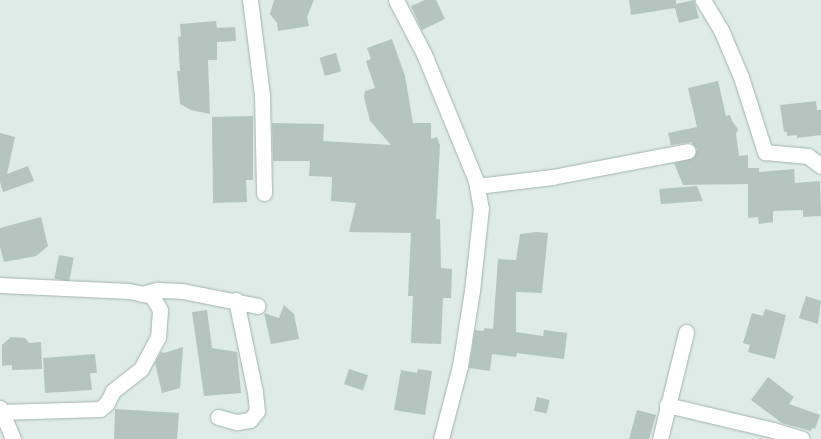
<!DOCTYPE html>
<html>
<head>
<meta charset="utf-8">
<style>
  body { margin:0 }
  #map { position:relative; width:821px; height:439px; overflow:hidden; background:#deebe6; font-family:"IBM Plex Sans",sans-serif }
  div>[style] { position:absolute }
  .building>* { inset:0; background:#b4c5c0; transform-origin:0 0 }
  .roads { filter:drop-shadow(0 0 1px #a1b3ae) drop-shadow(0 0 1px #a1b3ae) }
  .minor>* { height:15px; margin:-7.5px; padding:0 7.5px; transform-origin:7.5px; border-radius:7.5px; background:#fff }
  span { translate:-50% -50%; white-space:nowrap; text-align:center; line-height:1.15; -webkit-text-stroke:4px #eff7f4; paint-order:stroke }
</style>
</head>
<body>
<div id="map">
  <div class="building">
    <i style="clip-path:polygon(274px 0,314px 0,307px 17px,309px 26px,278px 31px,277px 23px,270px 14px)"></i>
    <i style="clip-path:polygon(425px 0,436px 0,445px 19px,422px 30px,411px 6px)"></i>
    <i style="clip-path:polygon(629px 0,676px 0,676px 4px,694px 0,699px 18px,679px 23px,675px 8px,631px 15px)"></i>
    <i style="clip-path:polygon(216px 21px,217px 28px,235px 27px,236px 41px,217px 42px,217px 60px,208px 60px,210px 114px,191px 110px,180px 104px,177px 71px,180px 71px,178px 37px,181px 36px,180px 24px)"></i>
    <i style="clip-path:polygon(392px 39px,405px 76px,413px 123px,431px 123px,431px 139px,437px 137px,440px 145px,436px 219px,440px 219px,441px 268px,452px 269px,451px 298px,443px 298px,441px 344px,411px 343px,413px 296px,408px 296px,411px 233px,349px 232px,356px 203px,331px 201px,332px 177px,309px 176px,310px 161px,273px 161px,272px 123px,324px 124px,323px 141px,391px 145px,370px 121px,364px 97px,365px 91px,375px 88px,366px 61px,371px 59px,367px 48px)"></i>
    <i style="left:336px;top:53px;width:19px;height:17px;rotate:74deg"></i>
    <i style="clip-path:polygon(718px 81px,726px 116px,730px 115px,732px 121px,738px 129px,736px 134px,739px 156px,748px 155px,748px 168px,759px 168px,759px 172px,794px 169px,795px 183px,820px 181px,821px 216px,803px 217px,803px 210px,773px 211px,773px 222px,759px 224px,758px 217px,748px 218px,748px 184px,683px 185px,674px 163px,694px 158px,697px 149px,691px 142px,671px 145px,668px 133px,697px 127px,688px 88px)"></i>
    <i style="clip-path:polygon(816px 101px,817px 110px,821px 110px,821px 135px,797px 138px,797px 135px,787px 136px,787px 132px,784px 132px,780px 105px)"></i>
    <i style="clip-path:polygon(253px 116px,253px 180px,246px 180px,247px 202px,213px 203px,212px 117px)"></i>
    <i style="clip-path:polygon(0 133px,15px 137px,7px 174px,28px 166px,34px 181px,3px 192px,0 182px)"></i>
    <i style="clip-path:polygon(697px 186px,703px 201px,661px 204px,659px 189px)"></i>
    <i style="clip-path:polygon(41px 217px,48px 246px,36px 256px,4px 262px,0 247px,0 228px)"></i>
    <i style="clip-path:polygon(537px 232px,548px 233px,542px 293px,516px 292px,516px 332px,543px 336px,544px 330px,567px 333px,564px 359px,517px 353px,516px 357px,492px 354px,490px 371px,469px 368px,475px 330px,483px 331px,485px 328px,493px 329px,498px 259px,516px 260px,520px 234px)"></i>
    <i style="left:59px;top:255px;width:15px;height:24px;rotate:11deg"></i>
    <i style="clip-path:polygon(806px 296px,821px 301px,818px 324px,799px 318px)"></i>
    <i style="clip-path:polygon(284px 305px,294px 314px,299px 339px,271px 344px,264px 313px,279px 318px)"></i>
    <i style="clip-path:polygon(765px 309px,786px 315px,775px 359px,748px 352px,750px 345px,743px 343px,752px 313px,763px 316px)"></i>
    <i style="clip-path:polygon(207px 310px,212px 348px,237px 352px,241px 393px,204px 396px,192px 312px)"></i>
    <i style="clip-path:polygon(11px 337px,25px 338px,29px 343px,41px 342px,42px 369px,12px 370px,12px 365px,2px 366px,2px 345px)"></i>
    <i style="clip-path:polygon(183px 347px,180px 388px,162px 393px,155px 363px,161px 352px,164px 353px)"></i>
    <i style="clip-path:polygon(95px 354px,97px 373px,90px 373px,92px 390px,45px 393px,43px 358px)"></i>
    <i style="left:349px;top:369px;width:20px;height:16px;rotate:18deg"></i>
    <i style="clip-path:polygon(418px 369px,432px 371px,425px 415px,394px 410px,401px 370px,417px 373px)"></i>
    <i style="clip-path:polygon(768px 377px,794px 397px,789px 404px,820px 415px,815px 429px,812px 428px,811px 431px,782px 423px,751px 400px)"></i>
    <i style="left:537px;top:397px;width:13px;height:14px;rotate:13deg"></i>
    <i style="clip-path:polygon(115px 409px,179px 413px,177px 439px,114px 439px)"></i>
    <i style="clip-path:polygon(637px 410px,656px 415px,649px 439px,629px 439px)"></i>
  </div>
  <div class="roads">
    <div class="minor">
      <i style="left:250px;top:0;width:96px;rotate:82.8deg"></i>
      <i style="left:262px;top:95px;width:98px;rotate:88.8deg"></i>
      <i style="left:396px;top:0;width:61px;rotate:62.6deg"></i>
      <i style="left:424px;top:54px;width:137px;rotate:67.7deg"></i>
      <i style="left:476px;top:181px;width:27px;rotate:80deg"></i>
      <i style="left:481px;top:208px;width:83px;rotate:96.2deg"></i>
      <i style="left:472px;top:291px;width:76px;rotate:99.1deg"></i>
      <i style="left:460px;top:366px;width:75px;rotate:104.6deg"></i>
      <i style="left:703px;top:0;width:35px;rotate:59deg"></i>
      <i style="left:721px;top:30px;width:51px;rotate:66.9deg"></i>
      <i style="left:741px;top:77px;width:79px;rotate:72.3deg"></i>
      <i style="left:765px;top:152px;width:43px;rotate:5.3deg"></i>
      <i style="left:808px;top:156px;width:16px;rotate:38deg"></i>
      <i style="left:477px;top:186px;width:76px;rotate:-6.8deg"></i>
      <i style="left:552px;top:177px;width:138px;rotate:-10.8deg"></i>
      <i style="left:0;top:285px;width:129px;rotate:2.7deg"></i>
      <i style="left:129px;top:291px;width:24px;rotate:12deg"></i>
      <i style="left:152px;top:296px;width:16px;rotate:60deg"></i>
      <i style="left:160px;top:310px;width:27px;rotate:94deg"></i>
      <i style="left:158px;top:337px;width:36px;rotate:118deg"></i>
      <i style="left:141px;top:369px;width:36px;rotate:142deg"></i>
      <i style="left:113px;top:391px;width:13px;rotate:117deg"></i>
      <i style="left:107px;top:403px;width:9px;rotate:139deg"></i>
      <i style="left:100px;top:409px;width:100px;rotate:178.3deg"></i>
      <i style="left:142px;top:294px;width:16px;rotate:-15deg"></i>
      <i style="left:157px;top:290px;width:25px;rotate:2deg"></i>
      <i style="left:182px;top:291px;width:77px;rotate:11.2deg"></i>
      <i style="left:667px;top:405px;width:109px;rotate:13.3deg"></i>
      <i style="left:773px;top:430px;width:30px;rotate:17deg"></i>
      <i style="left:0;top:408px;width:34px;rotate:67deg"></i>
      <i style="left:218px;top:417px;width:20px;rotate:15deg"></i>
      <i style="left:237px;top:422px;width:13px;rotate:-9deg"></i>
      <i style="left:250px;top:420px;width:11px;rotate:-52deg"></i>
      <i style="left:257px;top:411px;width:19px;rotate:-96deg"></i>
      <i style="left:255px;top:392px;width:94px;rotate:-101.7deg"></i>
      <i style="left:660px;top:439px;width:110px;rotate:-76.3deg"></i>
    </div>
  </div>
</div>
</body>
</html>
